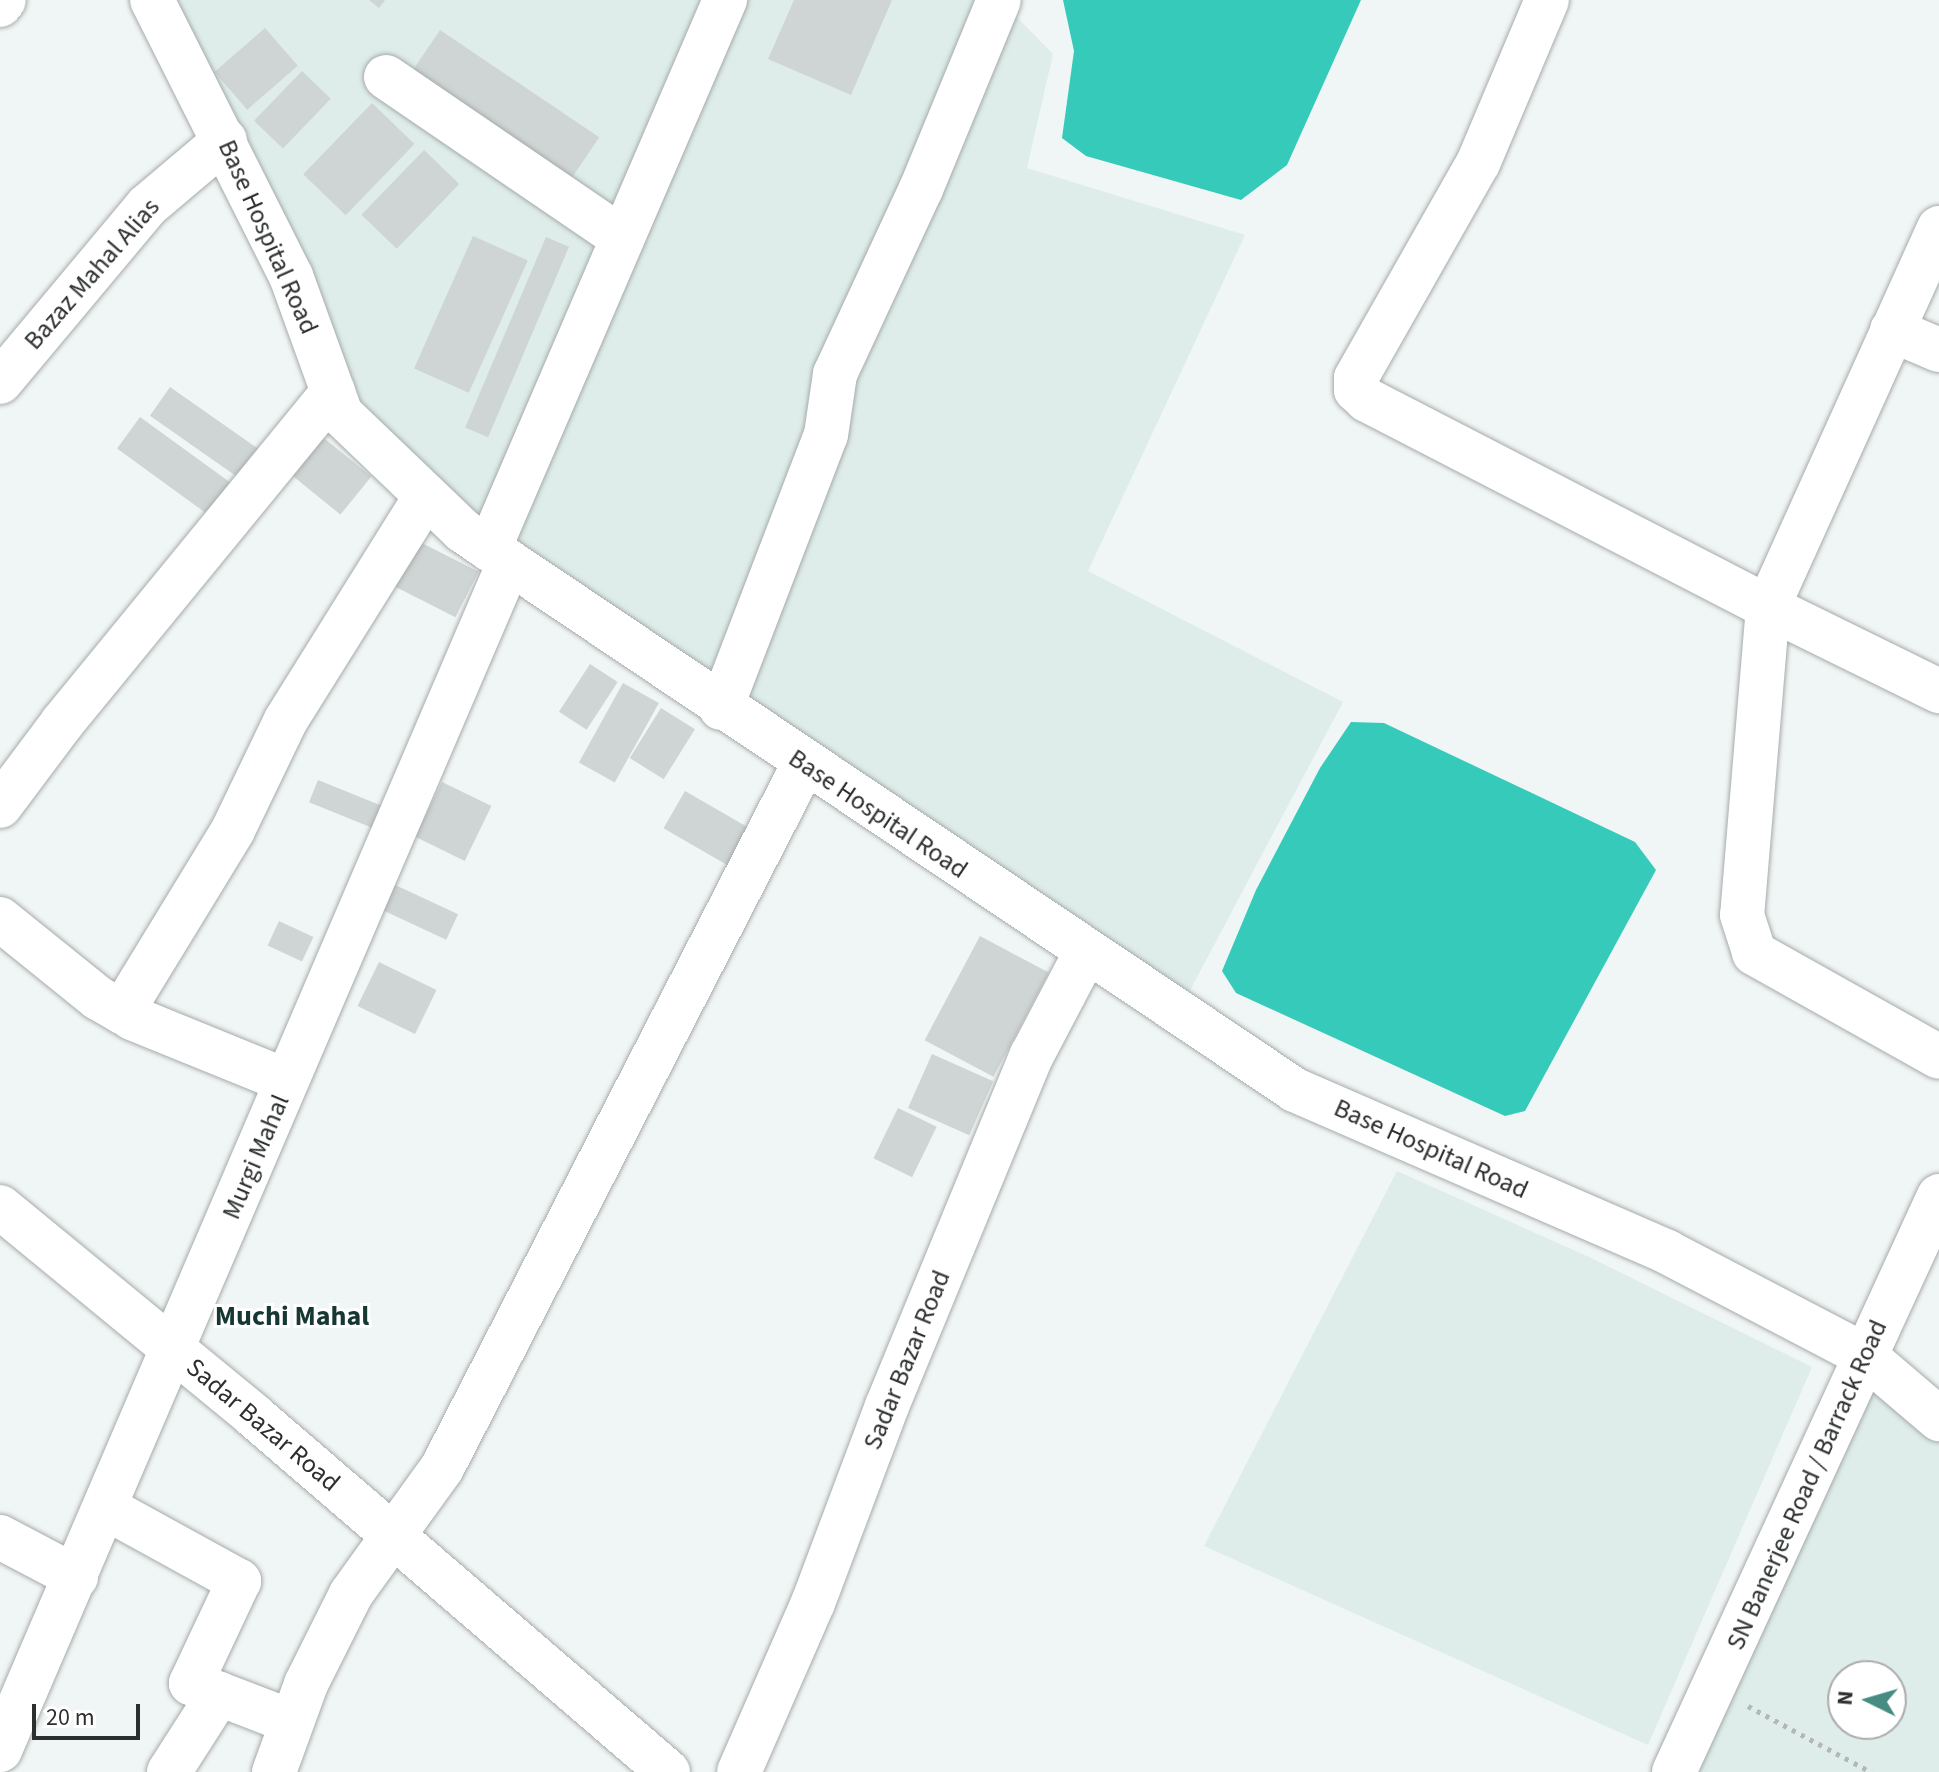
<!DOCTYPE html>
<html>
<head>
<meta charset="utf-8">
<style>
  body { margin:0 }
  #map { position:relative; width:1939px; height:1772px; overflow:hidden; background:#f0f6f5; font-family:"Source Sans 3",sans-serif }
  div>[style] { position:absolute }
  .built>* { inset:0; background:#deedea }
  .water>* { inset:0; background:#35cab9 }
  .building>* { inset:0; background:#cfd5d4; transform-origin:0 0 }
  .path>* { height:5px; margin-top:-2.5px; transform-origin:0; background:repeating-linear-gradient(90deg,#b3b8b7 0 4px,transparent 0 10px) }
  .roads { filter:drop-shadow(0 0 2px #a6abaa) drop-shadow(0 0 2px #a6abaa) }
  .minor>* { height:44px; margin:-22px; padding:0 22px; transform-origin:22px; border-radius:22px; background:#fff }
  span { translate:-50% -50%; white-space:nowrap; text-align:center; line-height:1.15; -webkit-text-stroke:6px #fff; paint-order:stroke }
  .street-label { font-size:26px; color:#2c2f2e }
  .neighbourhood-label { font-size:28px; color:#163732; font-weight:700 }
  .north { position:absolute; left:1827px; top:1660px; width:80px; height:80px; box-sizing:border-box; background:#fff; border:2px solid #abacab; border-radius:50%; rotate:275deg; font-size:22px; font-weight:700; line-height:32px; text-align:center; color:#2c2f2e }
  .north::after { content:''; display:block; margin:auto; width:28px; height:36px; background:#478c82; clip-path:polygon(50% 0,100% 100%,50% 72%,0 100%) }
  .scale { position:absolute; left:32px; top:1704px; width:108px; height:36px; box-sizing:border-box; border:4px solid #2c2f2e; border-top:0; padding-left:10px; font-size:24px; line-height:28px; white-space:nowrap; color:#2c2f2e; -webkit-text-stroke:6px #fff; paint-order:stroke }
</style>
</head>
<body>
<div id="map">
  <div class="built">
    <i style="clip-path:polygon(169px 0,703px 0,478px 525px,351px 407px)"></i>
    <i style="clip-path:polygon(740px 0,1000px 0,1053px 54px,1027px 168px,1245px 235px,1088px 571px,1343px 702px,1187px 996px,506px 544px)"></i>
    <i style="clip-path:polygon(1397px 1171px,1589px 1257px,1812px 1367px,1648px 1745px,1204px 1546px)"></i>
    <i style="clip-path:polygon(evenodd,1866px 1377px,1939px 1438px,1939px 1772px,1694px 1772px,1866px 1377px,1843px 1676px,1891px 1676px,1891px 1724px,1843px 1724px,1843px 1676px)"></i>
  </div>
  <div class="water">
    <i style="clip-path:polygon(1063px 0,1361px 0,1287px 165px,1241px 200px,1086px 156px,1062px 138px,1074px 51px)"></i>
    <i style="clip-path:polygon(1351px 722px,1384px 723px,1635px 842px,1656px 870px,1525px 1111px,1505px 1116px,1236px 993px,1222px 971px,1256px 890px,1320px 768px)"></i>
  </div>
  <div class="building">
    <i style="clip-path:polygon(369px 0,385px 0,379px 8px)"></i>
    <i style="clip-path:polygon(794px 0,892px 0,851px 95px,768px 59px)"></i>
    <i style="left:265px;top:28px;width:50px;height:67px;rotate:49deg"></i>
    <i style="left:440px;top:30px;width:192px;height:64px;rotate:34deg"></i>
    <i style="left:302px;top:71px;width:40px;height:69px;rotate:44deg"></i>
    <i style="left:372px;top:103px;width:59px;height:99px;rotate:44deg"></i>
    <i style="left:424px;top:150px;width:49px;height:90px;rotate:44deg"></i>
    <i style="left:473px;top:236px;width:60px;height:145px;rotate:24deg"></i>
    <i style="left:546px;top:237px;width:25px;height:207px;rotate:23deg"></i>
    <i style="left:170px;top:387px;width:109px;height:35px;rotate:35deg"></i>
    <i style="left:140px;top:417px;width:112px;height:39px;rotate:36deg"></i>
    <i style="left:320px;top:435px;width:66px;height:49px;rotate:39deg"></i>
    <i style="left:418px;top:541px;width:68px;height:51px;rotate:27deg"></i>
    <i style="left:590px;top:664px;width:33px;height:57px;rotate:33deg"></i>
    <i style="left:623px;top:683px;width:41px;height:91px;rotate:29deg"></i>
    <i style="left:661px;top:708px;width:40px;height:59px;rotate:32deg"></i>
    <i style="left:318px;top:780px;width:70px;height:24px;rotate:22deg"></i>
    <i style="left:442px;top:782px;width:55px;height:61px;rotate:26deg"></i>
    <i style="left:685px;top:791px;width:75px;height:43px;rotate:30deg"></i>
    <i style="left:391px;top:883px;width:74px;height:28px;rotate:25deg"></i>
    <i style="left:279px;top:921px;width:38px;height:27px;rotate:25deg"></i>
    <i style="left:980px;top:936px;width:78px;height:118px;rotate:28deg"></i>
    <i style="left:379px;top:962px;width:64px;height:49px;rotate:26deg"></i>
    <i style="left:932px;top:1054px;width:67px;height:59px;rotate:24deg"></i>
    <i style="left:898px;top:1108px;width:43px;height:56px;rotate:26deg"></i>
  </div>
  <div class="path">
    <i style="left:1748px;top:1706px;width:140px;rotate:28.2deg"></i>
  </div>
  <div class="roads">
    <div class="minor">
      <i style="left:152px;top:0;width:309px;rotate:63.3deg"></i>
      <i style="left:291px;top:276px;width:147px;rotate:70.1deg"></i>
      <i style="left:341px;top:414px;width:169px;rotate:43.8deg"></i>
      <i style="left:463px;top:531px;width:1002px;rotate:33.9deg"></i>
      <i style="left:1295px;top:1090px;width:406px;rotate:23.5deg"></i>
      <i style="left:1667px;top:1252px;width:222px;rotate:27.6deg"></i>
      <i style="left:1864px;top:1355px;width:99px;rotate:40.5deg"></i>
      <i style="left:1547px;top:0;width:177px;rotate:112.9deg"></i>
      <i style="left:1478px;top:163px;width:247px;rotate:119.6deg"></i>
      <i style="left:1356px;top:378px;width:12px;rotate:90deg"></i>
      <i style="left:1356px;top:390px;width:15px;rotate:42deg"></i>
      <i style="left:1367px;top:400px;width:451px;rotate:27.3deg"></i>
      <i style="left:1768px;top:607px;width:191px;rotate:26.2deg"></i>
      <i style="left:0;top:5px;width:6px;rotate:-51deg"></i>
      <i style="left:386px;top:77px;width:286px;rotate:34.3deg"></i>
      <i style="left:1939px;top:228px;width:416px;rotate:114.3deg"></i>
      <i style="left:1768px;top:607px;width:309px;rotate:94.8deg"></i>
      <i style="left:1742px;top:915px;width:40px;rotate:72deg"></i>
      <i style="left:1754px;top:953px;width:212px;rotate:29.3deg"></i>
      <i style="left:1892px;top:330px;width:51px;rotate:23.1deg"></i>
      <i style="left:0;top:382px;width:229px;rotate:-50.1deg"></i>
      <i style="left:147px;top:206px;width:102px;rotate:-40.2deg"></i>
      <i style="left:489px;top:549px;width:598px;rotate:-66.74deg"></i>
      <i style="left:721px;top:708px;width:292px;rotate:-69deg"></i>
      <i style="left:826px;top:435px;width:62px;rotate:-81.6deg"></i>
      <i style="left:835px;top:374px;width:204px;rotate:-65.1deg"></i>
      <i style="left:921px;top:189px;width:204px;rotate:-67.6deg"></i>
      <i style="left:0;top:806px;width:104px;rotate:-53.2deg"></i>
      <i style="left:62px;top:723px;width:428px;rotate:-50.7deg"></i>
      <i style="left:0;top:919px;width:126px;rotate:38.9deg"></i>
      <i style="left:98px;top:998px;width:39px;rotate:30deg"></i>
      <i style="left:132px;top:1018px;width:167px;rotate:22.1deg"></i>
      <i style="left:122px;top:1012px;width:213px;rotate:-58.6deg"></i>
      <i style="left:233px;top:830px;width:122px;rotate:-64.3deg"></i>
      <i style="left:286px;top:720px;width:264px;rotate:-58deg"></i>
      <i style="left:0;top:1207px;width:329px;rotate:39.4deg"></i>
      <i style="left:254px;top:1416px;width:546px;rotate:40.69deg"></i>
      <i style="left:106px;top:1508px;width:152px;rotate:28.8deg"></i>
      <i style="left:239px;top:1581px;width:113px;rotate:115.2deg"></i>
      <i style="left:191px;top:1683px;width:108px;rotate:21.1deg"></i>
      <i style="left:0;top:1537px;width:86px;rotate:27.8deg"></i>
      <i style="left:0;top:1750px;width:1292px;rotate:-66.79deg"></i>
      <i style="left:169px;top:1772px;width:93px;rotate:-57.3deg"></i>
      <i style="left:274px;top:1772px;width:94px;rotate:-70deg"></i>
      <i style="left:306px;top:1684px;width:101px;rotate:-63.4deg"></i>
      <i style="left:351px;top:1594px;width:155px;rotate:-54.2deg"></i>
      <i style="left:442px;top:1468px;width:792px;rotate:-62.79deg"></i>
      <i style="left:739px;top:1772px;width:184px;rotate:-66.4deg"></i>
      <i style="left:813px;top:1603px;width:210px;rotate:-69.4deg"></i>
      <i style="left:887px;top:1406px;width:380px;rotate:-67.6deg"></i>
      <i style="left:1032px;top:1055px;width:116px;rotate:-62.3deg"></i>
      <i style="left:1674px;top:1772px;width:634px;rotate:-65.29deg"></i>
    </div>
  </div>
  <div class="street-label">
    <span style="left:268px;top:237px;rotate:66deg">Base Hospital Road</span>
    <span style="left:92px;top:274px;rotate:-49deg">Bazaz Mahal Alias</span>
    <span style="left:878px;top:814px;rotate:34deg">Base Hospital Road</span>
    <span style="left:1431px;top:1149px;rotate:24deg">Base Hospital Road</span>
    <span style="left:256px;top:1157px;rotate:-67deg">Murgi Mahal</span>
    <span style="left:907px;top:1360px;rotate:-68deg">Sadar Bazar Road</span>
    <span style="left:263px;top:1425px;rotate:40deg">Sadar Bazar Road</span>
    <span style="left:1807px;top:1485px;rotate:-66deg">SN Banerjee Road / Barrack Road</span>
  </div>
  <div class="neighbourhood-label">
    <span style="left:292px;top:1316px">Muchi Mahal</span>
  </div>
  <div class="north">N</div>
  <div class="scale">20 m</div>
</div>
</body>
</html>
